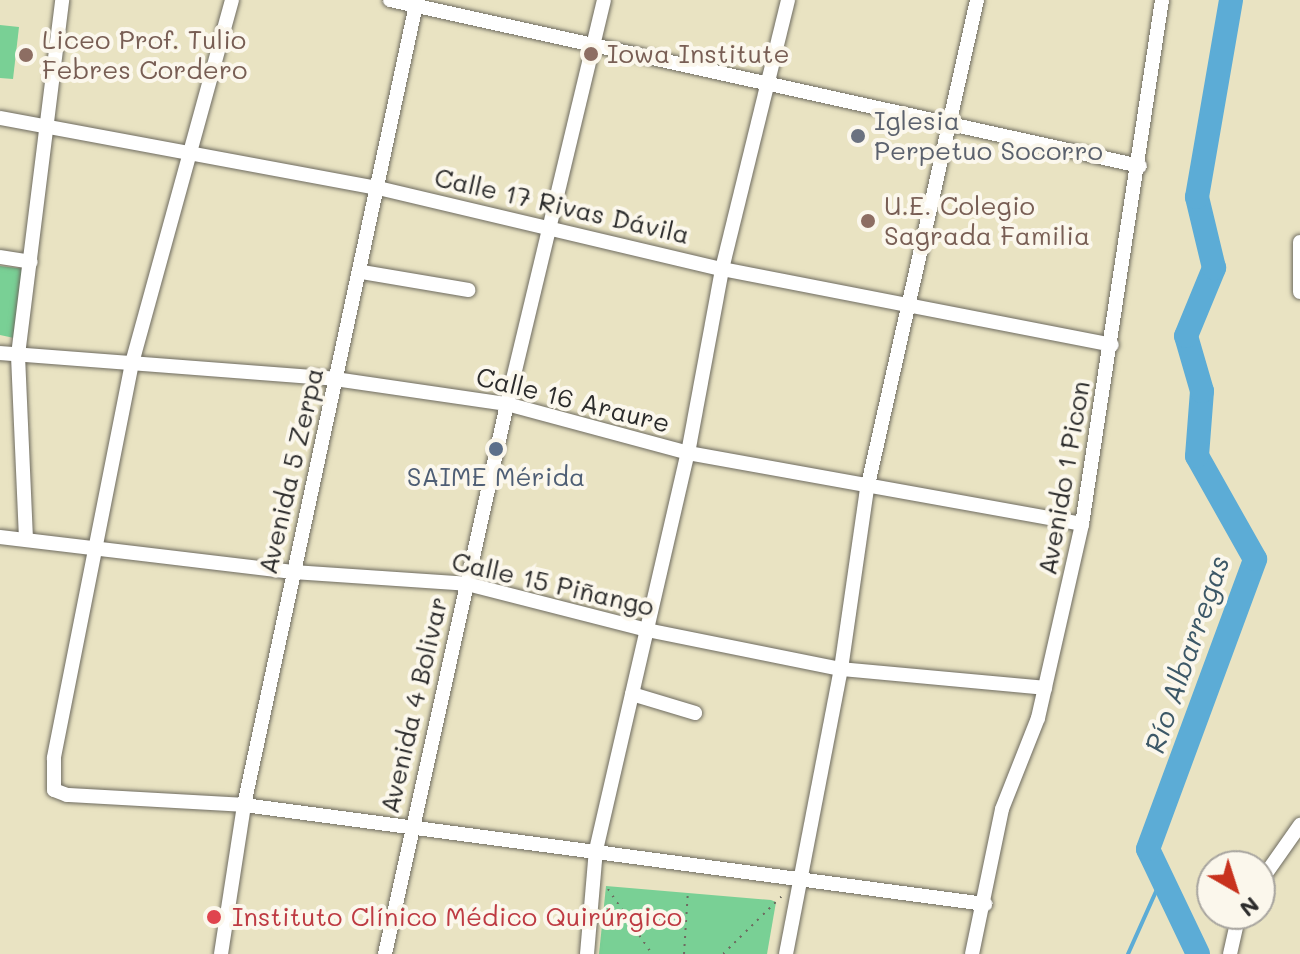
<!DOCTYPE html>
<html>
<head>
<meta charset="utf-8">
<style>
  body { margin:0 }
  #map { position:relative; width:1300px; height:954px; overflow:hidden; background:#e9e3c2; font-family:Mali,sans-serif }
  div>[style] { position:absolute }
  .green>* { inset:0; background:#79d095 }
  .stream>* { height:4px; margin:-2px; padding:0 2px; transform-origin:2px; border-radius:2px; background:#5cacd6 }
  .river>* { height:24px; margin:-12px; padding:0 12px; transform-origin:12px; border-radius:12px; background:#5cacd6 }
  .path>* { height:2px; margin-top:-1px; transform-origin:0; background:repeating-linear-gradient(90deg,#6e6b60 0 2px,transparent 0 8px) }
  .roads { filter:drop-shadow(0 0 2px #6e6b60) drop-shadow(0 0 2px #6e6b60) }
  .minor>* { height:14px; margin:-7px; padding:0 7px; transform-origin:7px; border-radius:7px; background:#fff }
  .dots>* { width:22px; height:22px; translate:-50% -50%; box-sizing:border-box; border:4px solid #fbf7ec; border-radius:50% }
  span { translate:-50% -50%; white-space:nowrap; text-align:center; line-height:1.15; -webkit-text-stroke:8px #fbf7ec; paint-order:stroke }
  .education-label { font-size:26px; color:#785e54 }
  .left { translate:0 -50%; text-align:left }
  .worship-label { font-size:26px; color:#5b616d }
  .street-label { font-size:26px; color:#2b2b2b }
  .service-label { font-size:26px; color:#4e5e75 }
  .health-label { font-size:26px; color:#be3a42 }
  .water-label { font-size:28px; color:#3c5867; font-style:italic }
  .north { position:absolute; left:1196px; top:850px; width:80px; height:80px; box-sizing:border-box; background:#fbf7ec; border:2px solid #a8a59f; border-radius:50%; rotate:141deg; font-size:22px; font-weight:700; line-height:32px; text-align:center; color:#2b2b2b }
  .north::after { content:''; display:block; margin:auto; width:28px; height:36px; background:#c8321e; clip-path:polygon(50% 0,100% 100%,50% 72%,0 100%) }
</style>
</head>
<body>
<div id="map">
  <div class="green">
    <i style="clip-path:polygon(0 25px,19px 27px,13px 79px,0 78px)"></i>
    <i style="clip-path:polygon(0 266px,26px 269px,14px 338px,0 335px)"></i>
    <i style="clip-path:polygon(606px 886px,771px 900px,776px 902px,767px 954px,599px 954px)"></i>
  </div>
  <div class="stream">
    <i style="left:1128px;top:954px;width:83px;rotate:-65.9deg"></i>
  </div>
  <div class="river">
    <i style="left:1198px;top:954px;width:116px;rotate:-115.5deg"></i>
    <i style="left:1148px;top:849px;width:309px;rotate:-69.7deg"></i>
    <i style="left:1255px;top:559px;width:118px;rotate:-119.4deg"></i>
    <i style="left:1197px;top:456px;width:65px;rotate:-85.6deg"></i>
    <i style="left:1202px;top:391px;width:57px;rotate:-106.2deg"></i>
    <i style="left:1186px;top:336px;width:74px;rotate:-67.6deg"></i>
    <i style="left:1214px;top:268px;width:73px;rotate:-103.5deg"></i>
    <i style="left:1197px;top:197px;width:200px;rotate:-80.2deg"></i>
  </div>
  <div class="path">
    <i style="left:608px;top:889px;width:78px;rotate:55.9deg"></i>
    <i style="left:684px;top:954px;width:64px;rotate:-86.4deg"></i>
    <i style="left:723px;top:954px;width:83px;rotate:-44.5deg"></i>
  </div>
  <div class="roads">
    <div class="minor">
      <i style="left:232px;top:0;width:377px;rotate:105.4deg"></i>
      <i style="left:132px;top:363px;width:403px;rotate:101.2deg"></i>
      <i style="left:54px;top:758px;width:32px;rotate:90deg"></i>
      <i style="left:54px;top:790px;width:14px;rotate:21deg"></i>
      <i style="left:67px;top:795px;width:177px;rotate:3.2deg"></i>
      <i style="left:244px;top:805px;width:748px;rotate:7.61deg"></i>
      <i style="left:390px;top:0;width:768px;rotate:12.48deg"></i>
      <i style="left:0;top:118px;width:380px;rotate:10.5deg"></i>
      <i style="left:374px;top:187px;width:358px;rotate:13.3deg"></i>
      <i style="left:722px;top:269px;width:397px;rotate:11deg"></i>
      <i style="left:1300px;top:242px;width:50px;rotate:90deg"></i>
      <i style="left:0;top:257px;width:31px;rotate:9deg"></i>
      <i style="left:362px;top:272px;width:108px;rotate:9.6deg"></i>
      <i style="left:0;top:353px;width:336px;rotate:4.4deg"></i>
      <i style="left:335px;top:379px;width:174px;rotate:8.3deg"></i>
      <i style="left:507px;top:404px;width:188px;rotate:15.1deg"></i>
      <i style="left:688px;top:453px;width:400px;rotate:10.2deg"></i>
      <i style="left:0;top:537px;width:295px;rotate:6.8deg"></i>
      <i style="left:293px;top:572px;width:174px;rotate:3.9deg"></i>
      <i style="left:467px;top:584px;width:186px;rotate:14.3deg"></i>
      <i style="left:647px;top:630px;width:198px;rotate:11.4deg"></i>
      <i style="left:841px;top:669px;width:205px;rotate:5.3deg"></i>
      <i style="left:26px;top:539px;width:184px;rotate:-92.5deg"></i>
      <i style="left:18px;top:355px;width:358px;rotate:-82.9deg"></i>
      <i style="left:632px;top:694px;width:66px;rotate:16.8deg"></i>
      <i style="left:1260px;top:882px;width:70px;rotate:-54.9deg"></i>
      <i style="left:221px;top:954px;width:151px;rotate:-81.2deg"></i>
      <i style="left:244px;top:805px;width:823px;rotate:-77.87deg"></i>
      <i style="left:385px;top:954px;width:563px;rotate:-77.49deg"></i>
      <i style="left:507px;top:404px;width:415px;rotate:-76.5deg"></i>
      <i style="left:587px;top:954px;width:104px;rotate:-85.1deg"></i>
      <i style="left:596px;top:850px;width:408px;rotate:-77deg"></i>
      <i style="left:688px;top:453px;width:187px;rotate:-79.5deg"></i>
      <i style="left:722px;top:269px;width:277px;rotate:-76.2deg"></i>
      <i style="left:786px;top:954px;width:290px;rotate:-79.1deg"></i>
      <i style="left:841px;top:669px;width:182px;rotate:-81.8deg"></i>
      <i style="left:867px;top:489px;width:501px;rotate:-77.32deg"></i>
      <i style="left:972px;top:954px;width:148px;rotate:-78.3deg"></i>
      <i style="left:1002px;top:809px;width:98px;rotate:-68.4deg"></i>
      <i style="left:1038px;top:718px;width:199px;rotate:-77.2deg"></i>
      <i style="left:1082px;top:524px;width:530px;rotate:-81.32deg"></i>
      <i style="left:1230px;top:954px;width:41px;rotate:-77.3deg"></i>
    </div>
  </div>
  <div class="dots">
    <i style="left:591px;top:54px;background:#8d6e63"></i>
    <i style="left:26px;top:55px;background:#8d6e63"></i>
    <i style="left:858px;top:136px;background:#6b7280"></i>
    <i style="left:868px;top:221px;background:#8d6e63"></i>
    <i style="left:496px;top:449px;background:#5c6f8a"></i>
    <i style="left:214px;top:917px;background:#e0444e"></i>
  </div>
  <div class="education-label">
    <span class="left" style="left:42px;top:55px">Liceo Prof. Tulio<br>Febres Cordero</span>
    <span class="left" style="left:607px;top:54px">Iowa Institute</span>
    <span class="left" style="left:884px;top:221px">U.E. Colegio<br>Sagrada Familia</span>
  </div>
  <div class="worship-label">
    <span class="left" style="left:874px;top:136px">Iglesia<br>Perpetuo Socorro</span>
  </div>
  <div class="street-label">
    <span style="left:562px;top:206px;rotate:13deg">Calle 17 Rivas Dávila</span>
    <span style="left:573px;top:400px;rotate:14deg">Calle 16 Araure</span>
    <span style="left:291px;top:471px;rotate:-77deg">Avenida 5 Zerpa</span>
    <span style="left:1064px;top:478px;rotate:-80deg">Avenido 1 Picon</span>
    <span style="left:553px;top:584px;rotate:13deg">Calle 15 Piñango</span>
    <span style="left:414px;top:705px;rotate:-77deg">Avenida 4 Bolivar</span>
  </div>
  <div class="service-label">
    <span style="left:496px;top:477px">SAIME Mérida</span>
  </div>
  <div class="health-label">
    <span class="left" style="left:232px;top:917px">Instituto Clínico Médico Quirúrgico</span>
  </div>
  <div class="water-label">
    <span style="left:1186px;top:654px;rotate:-71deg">Río Albarregas</span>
  </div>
  <div class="north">N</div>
</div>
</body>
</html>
